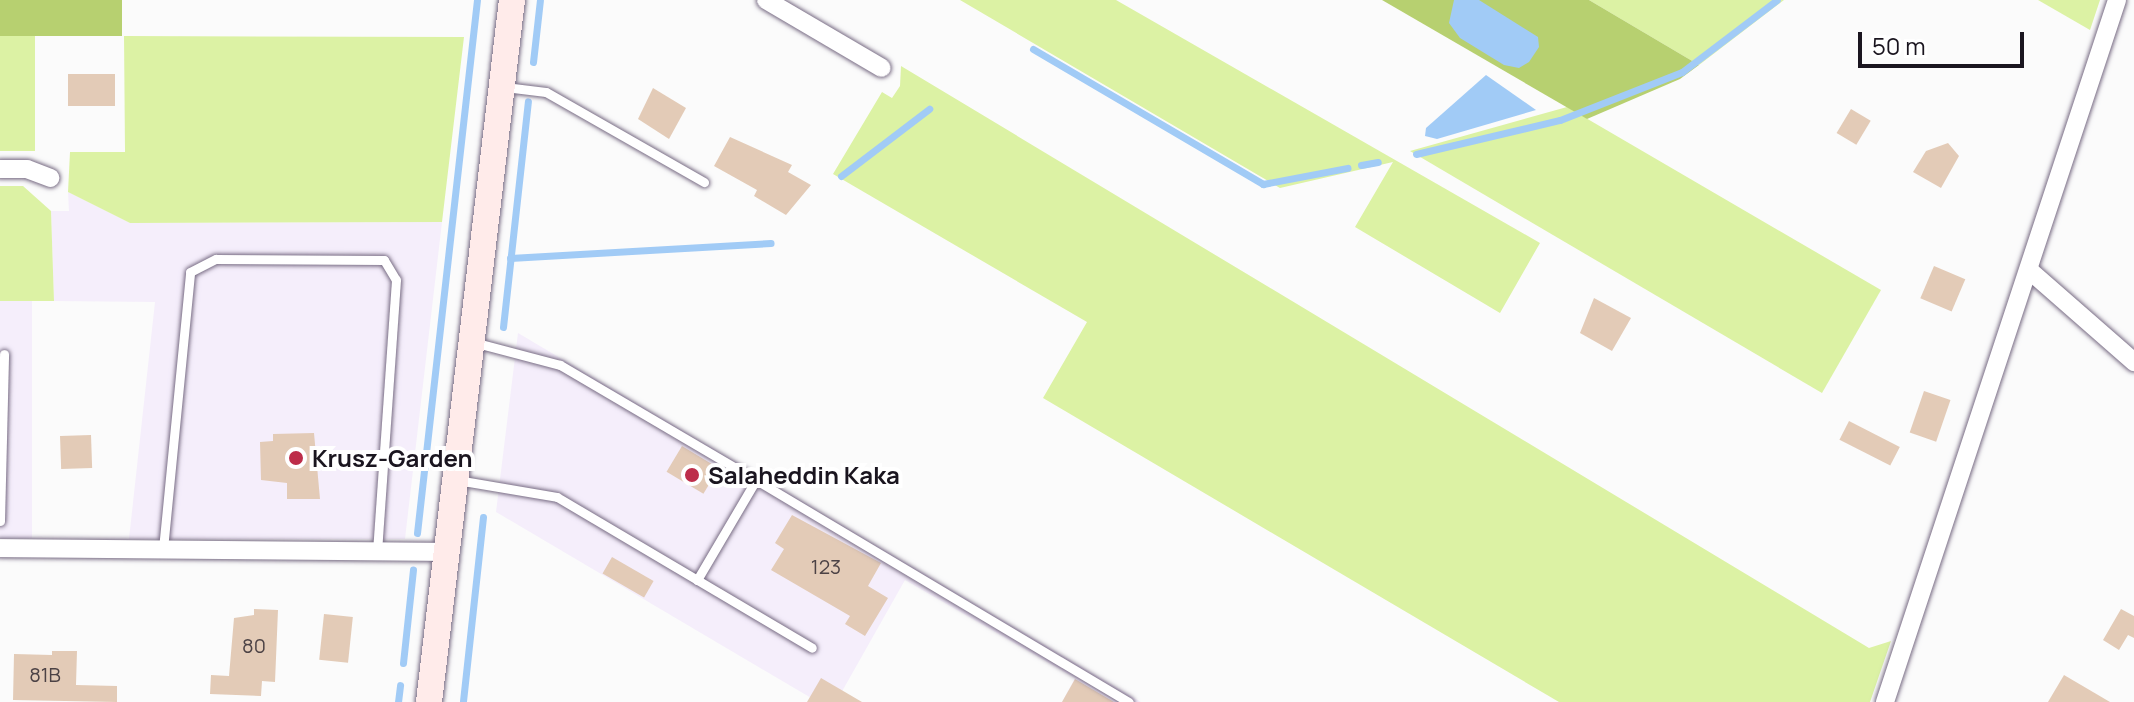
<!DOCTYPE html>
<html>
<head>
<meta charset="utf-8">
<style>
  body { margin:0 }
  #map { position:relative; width:2134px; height:702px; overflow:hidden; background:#fbfbfb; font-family:Manrope,sans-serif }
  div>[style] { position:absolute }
  .built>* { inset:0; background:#f5eefb; transform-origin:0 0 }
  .green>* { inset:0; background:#dcf2a4; transform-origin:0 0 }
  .forest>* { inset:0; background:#b7d070; transform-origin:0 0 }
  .water>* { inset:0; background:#a1cbf6 }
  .stream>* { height:7px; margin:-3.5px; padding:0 3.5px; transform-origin:3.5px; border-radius:3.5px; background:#a1cbf6 }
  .building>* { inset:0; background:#e3cbb7; transform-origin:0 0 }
  .roads { filter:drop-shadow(0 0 2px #786c84) drop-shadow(0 0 2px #786c84) }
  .lane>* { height:9px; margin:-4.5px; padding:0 4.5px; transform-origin:4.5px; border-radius:4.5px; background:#fff }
  .street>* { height:18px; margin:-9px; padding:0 9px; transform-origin:9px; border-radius:9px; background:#fff }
  .secondary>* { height:26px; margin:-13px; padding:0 13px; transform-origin:13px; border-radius:13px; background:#ffebea }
  .dots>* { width:22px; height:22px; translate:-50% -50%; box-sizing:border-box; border:4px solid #fff; border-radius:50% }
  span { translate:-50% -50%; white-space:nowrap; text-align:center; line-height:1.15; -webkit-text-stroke:8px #fff; paint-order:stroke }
  .number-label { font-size:20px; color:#4c4245 }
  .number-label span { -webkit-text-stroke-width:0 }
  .poi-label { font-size:24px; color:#1a151f; font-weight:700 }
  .left { translate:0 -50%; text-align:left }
  .scale { position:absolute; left:1858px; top:32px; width:166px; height:36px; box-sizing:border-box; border:4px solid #1a151f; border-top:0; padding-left:10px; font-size:24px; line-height:28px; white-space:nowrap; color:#1a151f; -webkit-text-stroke:6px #fff; paint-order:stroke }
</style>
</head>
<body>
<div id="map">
  <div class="built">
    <i style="clip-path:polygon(68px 192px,130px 223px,442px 222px,405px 539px,129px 539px,155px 302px,54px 301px,51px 211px,69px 211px)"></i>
    <i style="left:0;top:301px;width:32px;height:237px"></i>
    <i style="clip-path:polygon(518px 333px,1141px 702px,1062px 702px,1075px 678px,905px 580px,836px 702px,818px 702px,496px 512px)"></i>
  </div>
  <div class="green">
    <i style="clip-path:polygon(960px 0,1116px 0,1540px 243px,1500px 313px,1355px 227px,1393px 162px,1280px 188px)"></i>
    <i style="clip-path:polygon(1589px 0,1784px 0,1699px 65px)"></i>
    <i style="clip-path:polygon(2038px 0,2100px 0,2090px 30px)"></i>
    <i style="left:0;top:36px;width:35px;height:115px"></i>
    <i style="clip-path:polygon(124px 36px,464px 37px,442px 222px,130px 223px,68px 192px,70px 152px,125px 152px)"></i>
    <i style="clip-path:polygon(901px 66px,1869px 648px,1891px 641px,1870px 702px,1559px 702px,1043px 398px,1087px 322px,833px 174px,882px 92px,892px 98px,900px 86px)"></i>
    <i style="clip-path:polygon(1567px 107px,1881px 290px,1822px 393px,1410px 151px)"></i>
    <i style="clip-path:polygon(0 186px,23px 186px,51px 211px,54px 301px,0 301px)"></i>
  </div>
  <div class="forest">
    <i style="left:0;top:0;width:122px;height:36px"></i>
    <i style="clip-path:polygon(1382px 0,1589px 0,1699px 65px,1680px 79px,1587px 119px)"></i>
  </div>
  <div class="water">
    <i style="clip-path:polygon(1454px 0,1479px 0,1538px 37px,1539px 47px,1529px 62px,1519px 68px,1504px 65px,1460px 38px,1449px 23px)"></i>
    <i style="clip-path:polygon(1486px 75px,1536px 110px,1437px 139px,1425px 136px,1426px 128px)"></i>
  </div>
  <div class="stream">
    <i style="left:1033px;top:49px;width:267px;rotate:30.4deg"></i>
    <i style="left:1263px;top:184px;width:86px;rotate:-10.8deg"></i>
    <i style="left:533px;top:62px;width:62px;rotate:-83.6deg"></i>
    <i style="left:1416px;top:154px;width:148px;rotate:-13.3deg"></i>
    <i style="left:1560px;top:120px;width:131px;rotate:-21.5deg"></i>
    <i style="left:1682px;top:72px;width:119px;rotate:-37.2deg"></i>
    <i style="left:1361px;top:165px;width:17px;rotate:-10deg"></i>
    <i style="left:841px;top:176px;width:111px;rotate:-37.3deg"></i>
    <i style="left:510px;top:258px;width:261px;rotate:-3.3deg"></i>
    <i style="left:503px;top:327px;width:227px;rotate:-83.7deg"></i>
    <i style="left:417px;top:533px;width:536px;rotate:-83.58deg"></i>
    <i style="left:403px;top:663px;width:94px;rotate:-83.9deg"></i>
    <i style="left:463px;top:701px;width:185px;rotate:-83.8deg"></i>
    <i style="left:398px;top:702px;width:17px;rotate:-83deg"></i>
  </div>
  <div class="building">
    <i style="left:68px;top:74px;width:47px;height:32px"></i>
    <i style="clip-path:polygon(653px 88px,686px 108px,669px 139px,638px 119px)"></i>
    <i style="left:1851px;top:109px;width:23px;height:28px;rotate:31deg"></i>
    <i style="clip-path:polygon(730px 137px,792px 165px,788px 172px,811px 185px,786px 215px,754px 196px,757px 190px,714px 166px)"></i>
    <i style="clip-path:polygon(1948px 143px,1959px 156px,1941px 188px,1913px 172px,1926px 151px)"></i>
    <i style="left:1934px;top:266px;width:34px;height:35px;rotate:23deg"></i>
    <i style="clip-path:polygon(1594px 298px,1631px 318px,1612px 351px,1580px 333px)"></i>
    <i style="left:1924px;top:391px;width:28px;height:44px;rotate:19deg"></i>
    <i style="left:1849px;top:421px;width:57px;height:21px;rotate:27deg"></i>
    <i style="clip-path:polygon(314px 433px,320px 499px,287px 499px,287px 483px,261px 480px,260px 442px,273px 441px,273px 434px)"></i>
    <i style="left:91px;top:435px;width:33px;height:31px;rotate:88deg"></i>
    <i style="left:682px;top:446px;width:43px;height:30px;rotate:31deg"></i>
    <i style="clip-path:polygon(792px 515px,881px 563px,868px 586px,888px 598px,865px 636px,845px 624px,850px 616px,771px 570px,784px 549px,775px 543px)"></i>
    <i style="left:612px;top:557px;width:48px;height:19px;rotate:30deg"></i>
    <i style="clip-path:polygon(254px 609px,278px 610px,275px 682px,262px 681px,261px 696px,210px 694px,211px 675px,229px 676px,234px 618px,254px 615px)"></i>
    <i style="clip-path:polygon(2121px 609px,2134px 616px,2134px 638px,2128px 635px,2119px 650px,2103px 640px)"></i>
    <i style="left:324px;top:614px;width:29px;height:46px;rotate:6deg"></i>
    <i style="clip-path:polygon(52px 651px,77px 651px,76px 685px,117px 686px,117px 702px,13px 700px,14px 654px,52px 655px)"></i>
    <i style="clip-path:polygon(2064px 675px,2110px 702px,2048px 702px)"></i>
    <i style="clip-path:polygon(821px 678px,862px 702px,807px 702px)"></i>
    <i style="clip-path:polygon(1075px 679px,1114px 702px,1062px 702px)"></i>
  </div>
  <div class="roads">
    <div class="lane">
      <i style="left:505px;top:87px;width:41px;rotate:7deg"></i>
      <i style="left:546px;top:92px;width:182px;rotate:29.7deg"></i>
      <i style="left:473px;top:342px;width:90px;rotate:14.8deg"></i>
      <i style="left:560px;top:365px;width:227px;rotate:30.4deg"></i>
      <i style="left:457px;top:480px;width:101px;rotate:9.6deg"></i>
      <i style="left:557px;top:497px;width:296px;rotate:30.6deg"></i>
      <i style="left:0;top:521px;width:167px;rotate:-88.6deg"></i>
      <i style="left:163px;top:549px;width:278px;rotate:-84.4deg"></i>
      <i style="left:190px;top:272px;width:29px;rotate:-27deg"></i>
      <i style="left:216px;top:259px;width:168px;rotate:0.3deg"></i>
      <i style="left:384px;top:260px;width:23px;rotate:59deg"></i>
      <i style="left:396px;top:280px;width:272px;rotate:94deg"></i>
      <i style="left:697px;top:580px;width:116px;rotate:-59.5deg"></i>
      <i style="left:756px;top:480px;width:434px;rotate:30.8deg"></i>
    </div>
    <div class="street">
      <i style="left:766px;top:0;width:134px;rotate:30.4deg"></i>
      <i style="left:0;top:169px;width:27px"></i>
      <i style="left:27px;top:169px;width:25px;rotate:21deg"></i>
      <i style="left:2029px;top:270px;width:140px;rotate:41.2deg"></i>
      <i style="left:0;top:548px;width:444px;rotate:0.5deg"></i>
      <i style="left:1885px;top:702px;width:739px;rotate:-71.71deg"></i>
    </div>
    <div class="secondary">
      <i style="left:429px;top:702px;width:707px;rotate:-83.26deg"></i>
    </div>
  </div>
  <div class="dots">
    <i style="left:296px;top:458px;background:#bd2d4a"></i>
    <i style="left:692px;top:475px;background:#bd2d4a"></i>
  </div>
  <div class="number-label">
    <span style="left:826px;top:566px">123</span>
    <span style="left:254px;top:645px">80</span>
    <span style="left:45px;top:674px">81B</span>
  </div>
  <div class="poi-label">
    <span class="left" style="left:312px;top:458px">Krusz-Garden</span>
    <span class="left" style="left:708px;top:475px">Salaheddin Kaka</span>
  </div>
  <div class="scale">50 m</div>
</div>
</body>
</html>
